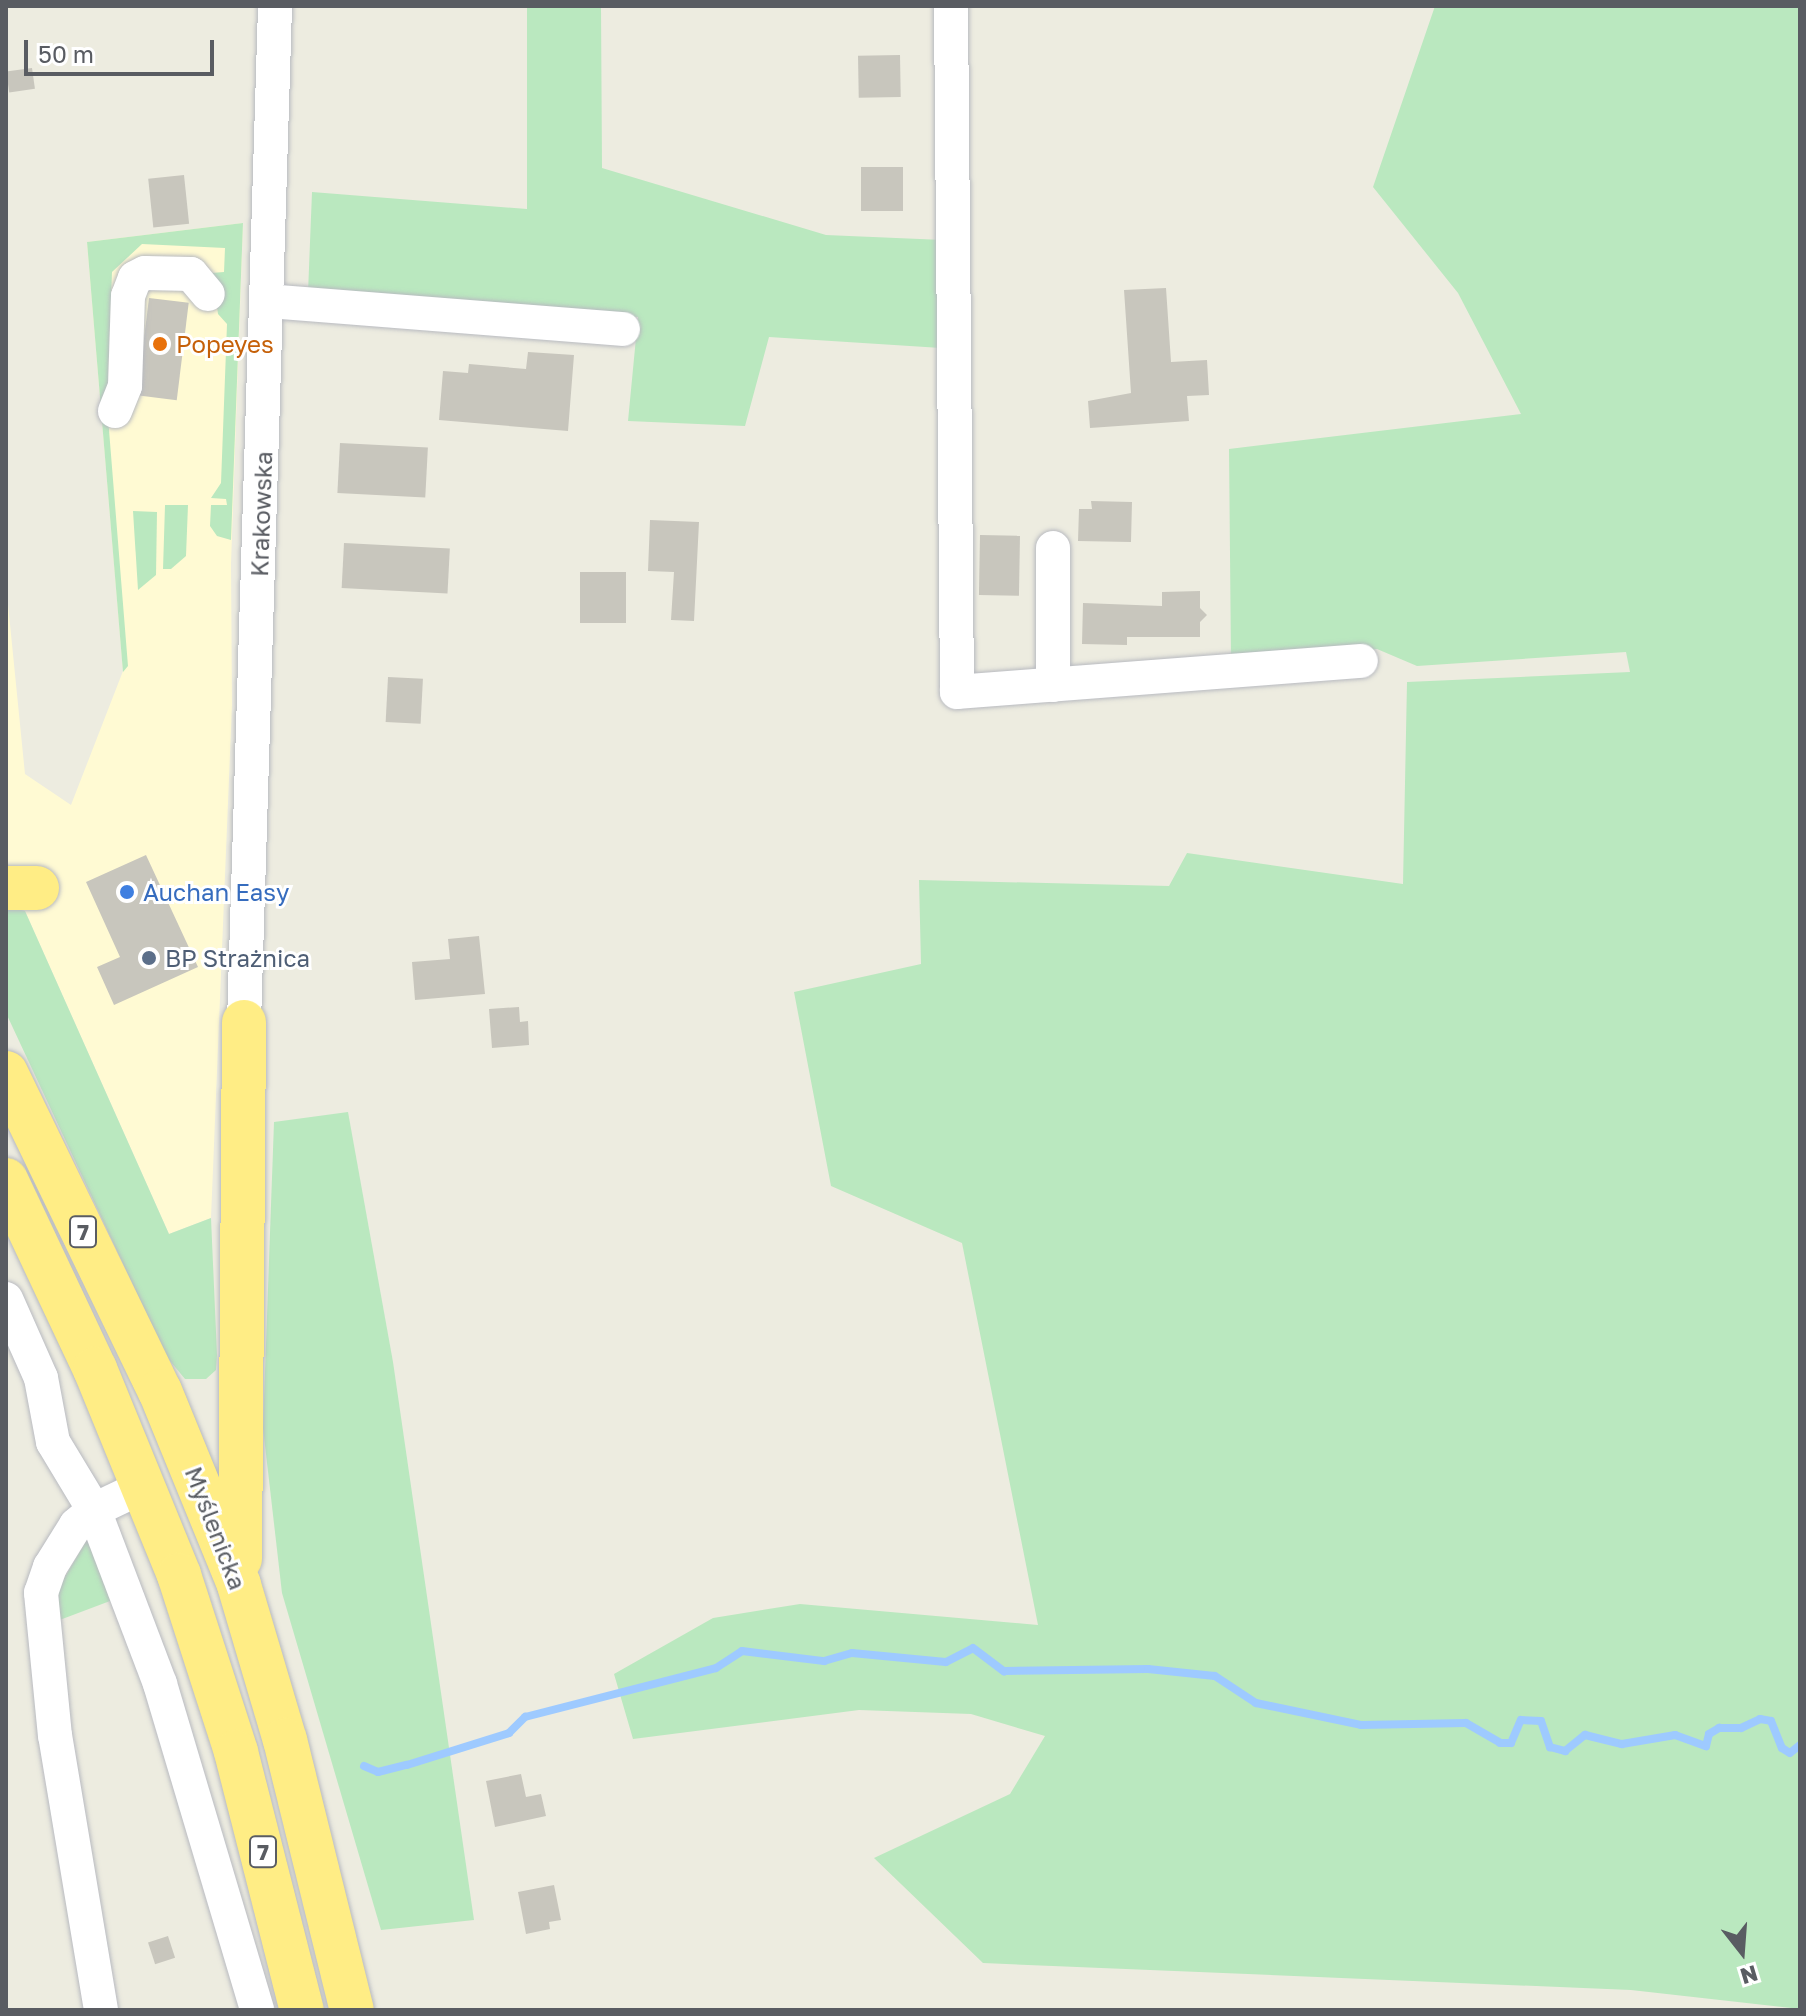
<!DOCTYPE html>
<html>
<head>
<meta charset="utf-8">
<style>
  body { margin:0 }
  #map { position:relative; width:1806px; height:2016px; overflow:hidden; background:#edece0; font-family:"Golos Text",sans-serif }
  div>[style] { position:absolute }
  .commercial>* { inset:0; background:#fffad3 }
  .green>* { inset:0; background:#bae8bf }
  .stream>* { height:8px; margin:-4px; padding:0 4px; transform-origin:4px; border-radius:4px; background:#9ecaff }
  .building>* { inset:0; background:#c8c6bd; transform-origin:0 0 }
  .roads { filter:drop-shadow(0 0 2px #b8bac0) drop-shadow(0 0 2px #b8bac0) }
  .minor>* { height:34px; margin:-17px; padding:0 17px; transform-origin:17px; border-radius:17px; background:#fff }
  .highway>* { height:44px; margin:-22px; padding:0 22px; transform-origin:22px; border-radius:22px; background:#ffed85 }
  .dots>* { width:22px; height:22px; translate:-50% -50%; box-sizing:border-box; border:4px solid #fff; border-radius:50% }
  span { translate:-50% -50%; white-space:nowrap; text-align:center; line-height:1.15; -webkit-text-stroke:6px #fff; paint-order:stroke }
  .shield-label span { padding:2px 6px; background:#fff; border:2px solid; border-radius:6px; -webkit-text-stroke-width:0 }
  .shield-label { font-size:22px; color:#595c62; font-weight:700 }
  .food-label { font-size:24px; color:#c56008 }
  .left { translate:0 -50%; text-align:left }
  .street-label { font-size:24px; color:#595c62 }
  .shop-label { font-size:24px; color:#366cbe }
  .service-label { font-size:24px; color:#4e5e75 }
  .frame { position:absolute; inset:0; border:8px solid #595c62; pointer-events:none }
  .north { position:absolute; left:1702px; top:1912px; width:80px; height:80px; -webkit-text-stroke:6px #fff; paint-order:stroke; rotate:163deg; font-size:22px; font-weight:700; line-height:32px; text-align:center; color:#595c62 }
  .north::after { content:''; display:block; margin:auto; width:28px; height:36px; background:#595c62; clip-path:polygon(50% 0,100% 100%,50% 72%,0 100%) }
  .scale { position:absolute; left:24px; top:40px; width:190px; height:36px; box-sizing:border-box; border:4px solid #595c62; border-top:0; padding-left:10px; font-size:24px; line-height:28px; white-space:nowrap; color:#595c62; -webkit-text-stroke:6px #fff; paint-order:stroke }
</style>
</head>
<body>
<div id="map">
  <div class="commercial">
    <i style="clip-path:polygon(243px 223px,231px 564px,232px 705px,211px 1218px,169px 1234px,25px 911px,6px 891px,6px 584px,25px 774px,71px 805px,123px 671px,87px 242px)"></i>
  </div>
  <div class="green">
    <i style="clip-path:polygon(527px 6px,601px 6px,602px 168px,826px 235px,943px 240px,941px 348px,769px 337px,745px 426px,628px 421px,638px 317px,308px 293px,312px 192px,527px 209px)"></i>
    <i style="clip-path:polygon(1435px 6px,1800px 6px,1800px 2009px,1631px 1990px,983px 1963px,874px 1858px,1010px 1794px,1045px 1736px,971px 1714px,859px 1710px,633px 1739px,614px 1674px,713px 1618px,800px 1604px,1038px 1625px,962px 1243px,831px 1186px,794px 992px,921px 964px,919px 880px,1169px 886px,1187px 853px,1403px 884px,1407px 682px,1630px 672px,1626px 652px,1417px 666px,1377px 649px,1231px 660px,1229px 449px,1521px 414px,1458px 293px,1373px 187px)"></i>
    <i style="clip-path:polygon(243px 223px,231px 540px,217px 536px,210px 526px,211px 505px,227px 505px,226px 499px,211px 498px,221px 483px,227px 324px,218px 314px,212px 273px,224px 272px,225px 248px,142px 244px,112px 272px,107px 405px,128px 666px,123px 672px,87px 242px)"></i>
    <i style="clip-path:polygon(165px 505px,188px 505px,186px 556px,171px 569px,163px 569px)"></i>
    <i style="clip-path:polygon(133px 511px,157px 512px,156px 575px,138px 590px)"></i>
    <i style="clip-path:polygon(6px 906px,25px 911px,169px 1234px,211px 1218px,217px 1355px,216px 1370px,206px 1379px,185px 1379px,166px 1356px,6px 1013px)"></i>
    <i style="clip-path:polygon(348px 1112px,393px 1362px,474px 1920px,381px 1930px,282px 1593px,263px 1428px,274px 1122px)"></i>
    <i style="clip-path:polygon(88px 1538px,118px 1598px,57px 1621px,59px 1587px)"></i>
  </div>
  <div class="stream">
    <i style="left:364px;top:1766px;width:15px;rotate:23deg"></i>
    <i style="left:378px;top:1772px;width:30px;rotate:-14deg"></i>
    <i style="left:407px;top:1765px;width:107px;rotate:-17.4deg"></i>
    <i style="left:509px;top:1733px;width:23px;rotate:-45deg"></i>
    <i style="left:525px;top:1717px;width:197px;rotate:-14.4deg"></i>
    <i style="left:716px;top:1668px;width:31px;rotate:-33deg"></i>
    <i style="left:742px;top:1651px;width:83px;rotate:7deg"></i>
    <i style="left:824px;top:1661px;width:29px;rotate:-16deg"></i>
    <i style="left:852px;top:1653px;width:94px;rotate:5.5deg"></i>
    <i style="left:946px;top:1662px;width:30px;rotate:-27deg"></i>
    <i style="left:973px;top:1648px;width:39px;rotate:37deg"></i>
    <i style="left:1004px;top:1671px;width:144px;rotate:-0.8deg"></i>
    <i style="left:1148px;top:1669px;width:67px;rotate:6deg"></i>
    <i style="left:1215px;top:1676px;width:49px;rotate:33.4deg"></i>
    <i style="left:1256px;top:1703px;width:107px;rotate:11.8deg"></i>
    <i style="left:1361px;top:1725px;width:105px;rotate:-1.1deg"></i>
    <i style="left:1466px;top:1723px;width:39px;rotate:30deg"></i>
    <i style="left:1500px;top:1743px;width:11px"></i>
    <i style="left:1511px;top:1743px;width:25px;rotate:-67deg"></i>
    <i style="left:1521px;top:1720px;width:20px;rotate:3deg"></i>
    <i style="left:1541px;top:1721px;width:28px;rotate:71deg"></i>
    <i style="left:1550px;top:1747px;width:16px;rotate:15deg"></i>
    <i style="left:1565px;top:1751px;width:26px;rotate:-39deg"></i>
    <i style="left:1585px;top:1735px;width:38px;rotate:14deg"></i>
    <i style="left:1622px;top:1744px;width:54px;rotate:-9.6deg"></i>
    <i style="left:1675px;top:1735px;width:33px;rotate:20deg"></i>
    <i style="left:1706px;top:1746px;width:12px;rotate:-76deg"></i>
    <i style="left:1709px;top:1734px;width:12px;rotate:-31deg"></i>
    <i style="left:1719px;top:1728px;width:22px"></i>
    <i style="left:1741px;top:1728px;width:21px;rotate:-25deg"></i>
    <i style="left:1760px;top:1719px;width:11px;rotate:10deg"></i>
    <i style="left:1771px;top:1721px;width:29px;rotate:68deg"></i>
    <i style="left:1782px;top:1748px;width:9px;rotate:32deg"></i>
    <i style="left:1790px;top:1753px;width:13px;rotate:-39deg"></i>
  </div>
  <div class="building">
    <i style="left:900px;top:55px;width:42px;height:42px;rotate:89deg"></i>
    <i style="left:32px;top:68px;width:21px;height:26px;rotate:82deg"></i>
    <i style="left:903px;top:167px;width:44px;height:42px;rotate:90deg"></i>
    <i style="left:184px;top:175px;width:49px;height:36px;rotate:84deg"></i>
    <i style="clip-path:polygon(1166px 288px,1171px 362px,1207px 360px,1209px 395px,1187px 396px,1189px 421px,1090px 428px,1088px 401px,1131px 393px,1124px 290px)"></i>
    <i style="left:149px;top:298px;width:40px;height:98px;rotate:7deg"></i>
    <i style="clip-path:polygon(528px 352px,574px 355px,568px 431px,439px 420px,443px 371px,468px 373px,469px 364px,526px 369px)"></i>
    <i style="left:340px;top:443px;width:88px;height:50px;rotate:3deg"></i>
    <i style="clip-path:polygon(1091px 501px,1132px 502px,1131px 542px,1078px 541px,1079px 509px,1092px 509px)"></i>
    <i style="clip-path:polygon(650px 520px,699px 522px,694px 621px,671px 620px,674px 572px,648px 571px)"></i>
    <i style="left:980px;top:535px;width:40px;height:60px;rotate:1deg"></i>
    <i style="left:344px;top:543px;width:106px;height:45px;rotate:3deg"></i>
    <i style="left:580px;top:572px;width:46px;height:51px"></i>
    <i style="clip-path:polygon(1200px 591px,1200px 608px,1207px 615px,1200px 622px,1200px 637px,1127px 637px,1127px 645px,1082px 644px,1083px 603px,1162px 606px,1162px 592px)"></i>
    <i style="left:388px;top:677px;width:35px;height:45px;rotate:3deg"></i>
    <i style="clip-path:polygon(146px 855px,198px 967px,114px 1005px,97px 967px,120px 957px,86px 882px)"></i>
    <i style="clip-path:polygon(479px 936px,485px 994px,415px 1000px,412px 962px,450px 959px,448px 939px)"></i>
    <i style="clip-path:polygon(519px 1007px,520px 1022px,528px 1021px,529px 1045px,492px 1048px,489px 1009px)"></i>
    <i style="clip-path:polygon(521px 1774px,526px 1797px,541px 1794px,546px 1816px,495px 1827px,486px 1781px)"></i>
    <i style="clip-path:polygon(554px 1885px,561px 1920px,549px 1922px,550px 1929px,526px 1934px,518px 1892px)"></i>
    <i style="left:168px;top:1936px;width:23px;height:21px;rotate:72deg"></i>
  </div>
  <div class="roads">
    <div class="minor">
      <i style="left:951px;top:6px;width:686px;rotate:89.5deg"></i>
      <i style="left:957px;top:692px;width:405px;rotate:-4.4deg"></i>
      <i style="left:267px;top:301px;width:357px;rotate:4.5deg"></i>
      <i style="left:115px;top:411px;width:27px;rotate:-68deg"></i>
      <i style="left:125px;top:386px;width:90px;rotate:-88.1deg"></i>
      <i style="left:128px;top:296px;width:19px;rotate:-69deg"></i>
      <i style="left:135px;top:278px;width:11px;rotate:-27deg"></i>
      <i style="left:145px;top:273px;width:46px;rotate:1.2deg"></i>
      <i style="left:191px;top:274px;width:26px;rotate:50deg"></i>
      <i style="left:1053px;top:548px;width:137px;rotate:90deg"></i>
      <i style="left:244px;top:1022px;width:1016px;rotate:-88.25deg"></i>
      <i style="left:6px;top:1299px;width:86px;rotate:66.1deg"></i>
      <i style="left:41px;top:1378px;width:65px;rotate:79.4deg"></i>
      <i style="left:53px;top:1442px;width:79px;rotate:58.9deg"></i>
      <i style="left:94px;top:1510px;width:186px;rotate:69.2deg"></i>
      <i style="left:160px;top:1684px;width:340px;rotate:73.4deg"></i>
      <i style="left:101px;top:2010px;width:278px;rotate:-99.5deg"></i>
      <i style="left:55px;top:1736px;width:144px;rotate:-95.6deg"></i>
      <i style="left:41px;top:1593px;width:28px;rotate:-71deg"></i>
      <i style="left:50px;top:1567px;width:49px;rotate:-58.2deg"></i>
      <i style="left:76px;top:1525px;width:23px;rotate:-40deg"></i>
      <i style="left:94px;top:1510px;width:55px;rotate:-25.6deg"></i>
    </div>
    <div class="highway">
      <i style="left:6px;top:888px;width:31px"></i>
      <i style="left:6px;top:1073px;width:353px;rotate:64.2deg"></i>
      <i style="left:160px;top:1391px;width:209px;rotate:67.8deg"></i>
      <i style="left:239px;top:1585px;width:162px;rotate:73.5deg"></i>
      <i style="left:285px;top:1740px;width:278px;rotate:76.1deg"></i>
      <i style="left:6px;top:1180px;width:209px;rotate:64.8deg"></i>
      <i style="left:95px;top:1369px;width:222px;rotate:67.8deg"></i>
      <i style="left:179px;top:1575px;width:186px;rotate:72.1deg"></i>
      <i style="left:236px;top:1752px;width:266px;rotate:75.7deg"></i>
      <i style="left:240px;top:1559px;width:537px;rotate:-89.57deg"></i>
    </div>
  </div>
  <div class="dots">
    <i style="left:160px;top:344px;background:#e8710a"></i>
    <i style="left:127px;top:892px;background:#3f7fe0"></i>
    <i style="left:149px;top:958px;background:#5c6f8a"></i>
  </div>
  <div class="shield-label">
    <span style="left:83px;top:1232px">7</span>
    <span style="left:263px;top:1852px">7</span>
  </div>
  <div class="food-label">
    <span class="left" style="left:176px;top:344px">Popeyes</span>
  </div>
  <div class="street-label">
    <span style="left:261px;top:514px;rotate:-88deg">Krakowska</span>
    <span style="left:216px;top:1528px;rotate:69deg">Myślenicka</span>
  </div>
  <div class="shop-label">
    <span class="left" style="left:143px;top:892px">Auchan Easy</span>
  </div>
  <div class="service-label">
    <span class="left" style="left:165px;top:958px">BP Strażnica</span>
  </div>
  <div class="frame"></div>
  <div class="north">N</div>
  <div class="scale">50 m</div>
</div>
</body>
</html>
